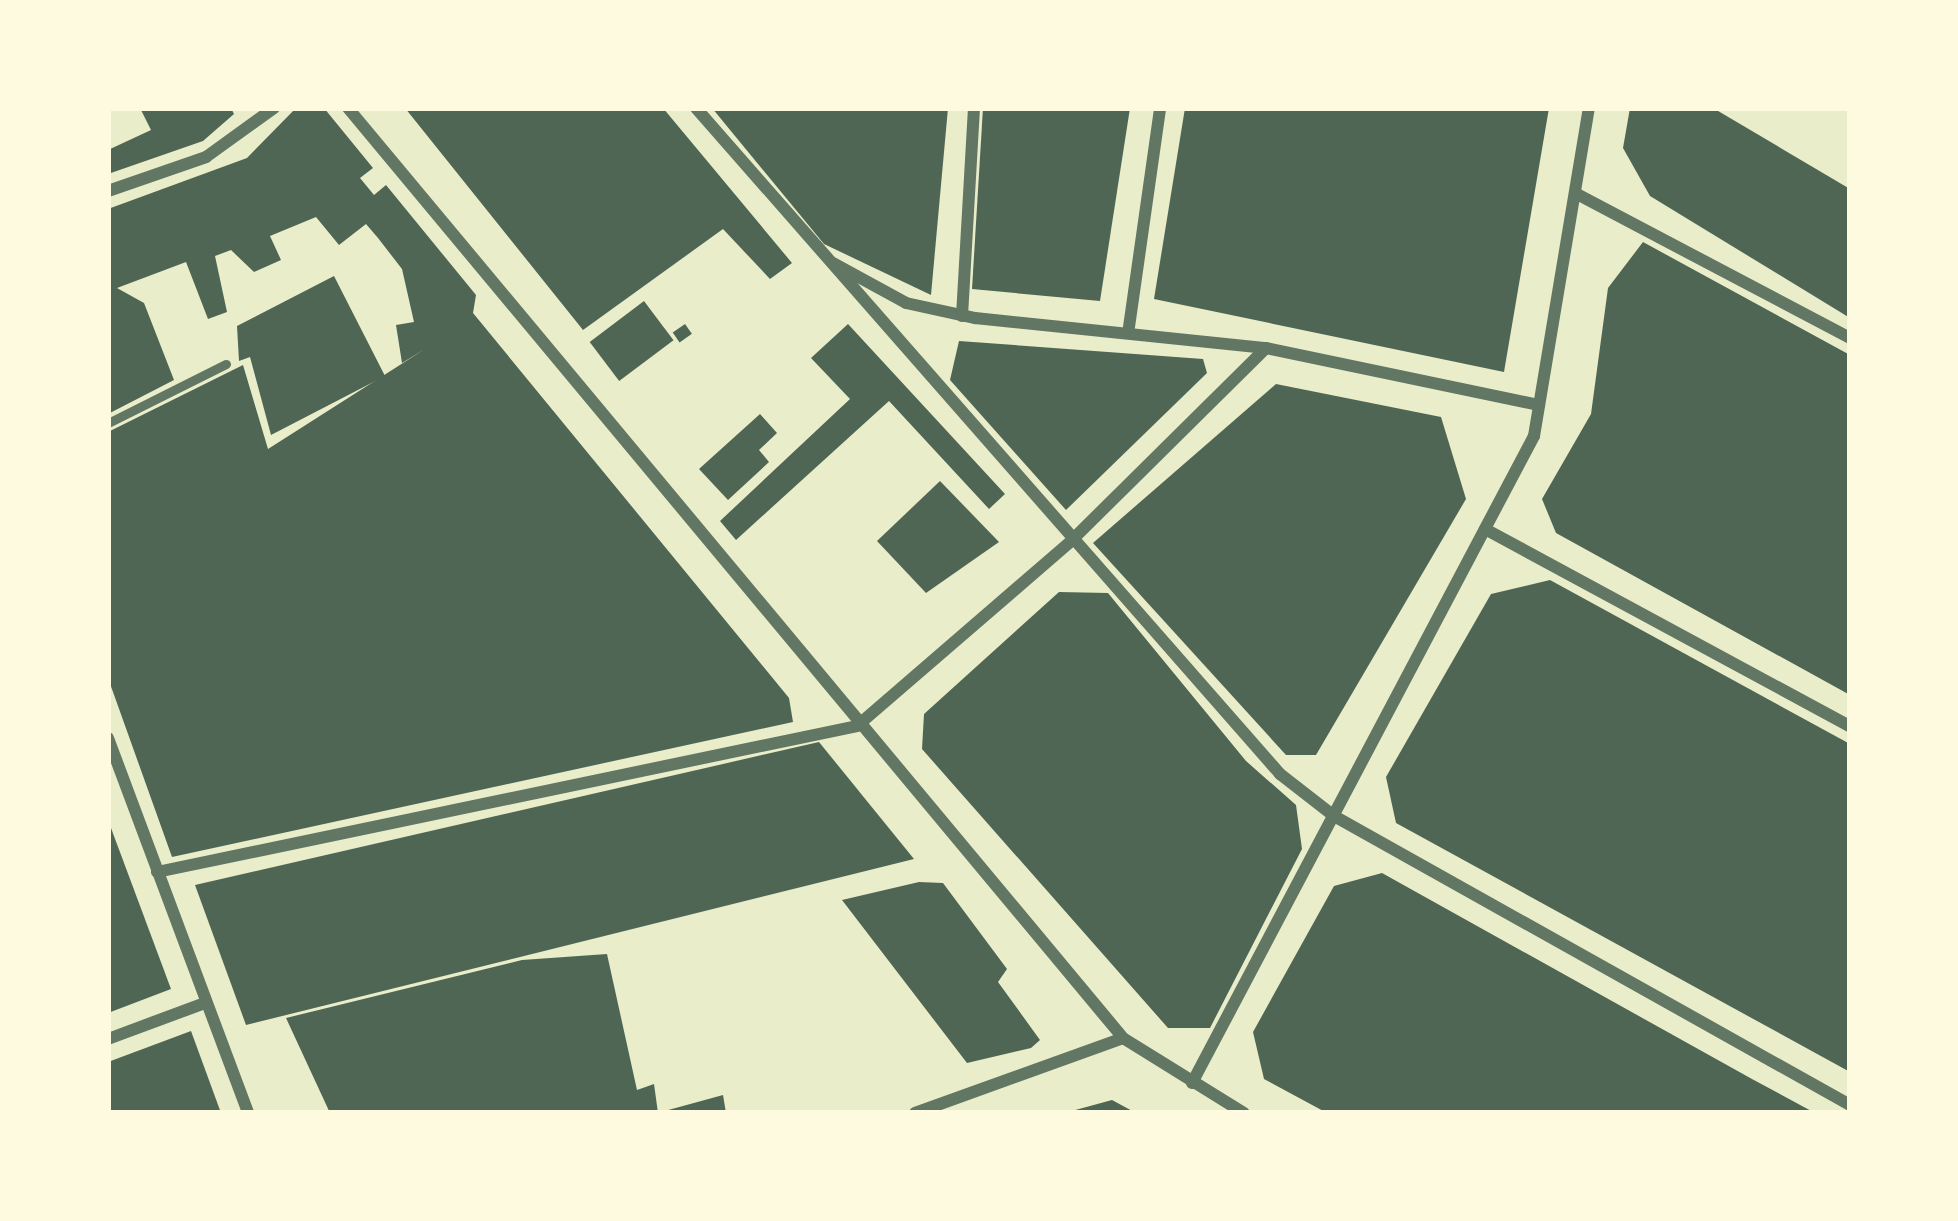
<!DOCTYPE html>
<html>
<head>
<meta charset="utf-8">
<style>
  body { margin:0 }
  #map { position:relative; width:1958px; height:1221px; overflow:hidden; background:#e9edc9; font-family:"Space Grotesk",sans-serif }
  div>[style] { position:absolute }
  .building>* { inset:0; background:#4f6655; transform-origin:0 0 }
  .service>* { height:9px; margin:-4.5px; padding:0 4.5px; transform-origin:4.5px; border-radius:4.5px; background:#617663 }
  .minor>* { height:12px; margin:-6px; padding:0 6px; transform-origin:6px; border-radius:6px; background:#617663 }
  span { translate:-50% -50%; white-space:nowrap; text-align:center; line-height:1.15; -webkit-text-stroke:9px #fefae0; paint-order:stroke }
  .frame { position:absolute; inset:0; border:111px solid #fefae0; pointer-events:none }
</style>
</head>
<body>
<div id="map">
  <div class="building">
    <i style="clip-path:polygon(140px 108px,231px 108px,234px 114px,203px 141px,108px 174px,108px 150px,151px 130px)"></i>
    <i style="clip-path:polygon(296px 108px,324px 108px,373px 168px,360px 178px,374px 195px,386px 185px,476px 295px,473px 313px,789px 698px,793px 722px,172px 857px,108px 678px,108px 432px,243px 365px,268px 449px,425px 349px,402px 363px,396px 325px,414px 322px,402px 269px,378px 238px,366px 224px,339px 245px,316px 217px,270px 236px,281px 260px,254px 272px,231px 250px,215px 256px,227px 312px,208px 319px,186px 262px,117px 288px,144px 303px,174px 380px,108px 414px,108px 209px,247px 158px)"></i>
    <i style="clip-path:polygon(405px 108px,663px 108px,792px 263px,770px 279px,723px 229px,583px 330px)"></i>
    <i style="clip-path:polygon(712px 108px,948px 108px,931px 295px,824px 244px)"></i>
    <i style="clip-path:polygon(983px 108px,1130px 108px,1100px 301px,972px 289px)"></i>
    <i style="clip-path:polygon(1185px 108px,1549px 108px,1504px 372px,1154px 299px)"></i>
    <i style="clip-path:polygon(1630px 108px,1713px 108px,1850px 189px,1850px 318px,1650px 196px,1623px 148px)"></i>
    <i style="clip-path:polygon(1643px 242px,1850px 355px,1850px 695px,1556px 533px,1542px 499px,1591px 414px,1608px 288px)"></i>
    <i style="clip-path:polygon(334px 276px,385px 376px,271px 435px,250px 357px,239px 361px,237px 326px)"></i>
    <i style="left:644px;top:301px;width:49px;height:68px;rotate:53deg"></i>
    <i style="left:685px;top:324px;width:12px;height:15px;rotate:55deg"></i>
    <i style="clip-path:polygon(848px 324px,1005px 494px,989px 509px,889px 401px,736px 540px,720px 521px,850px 399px,811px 358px)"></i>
    <i style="clip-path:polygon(959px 341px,1203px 359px,1207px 373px,1066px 510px,950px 380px)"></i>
    <i style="clip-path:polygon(1276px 384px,1441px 417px,1466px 499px,1316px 755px,1286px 755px,1093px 543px)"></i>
    <i style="clip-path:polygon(760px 414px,777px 433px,759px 450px,769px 462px,728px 500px,699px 469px)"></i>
    <i style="clip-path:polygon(940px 481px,999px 542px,926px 593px,877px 541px)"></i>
    <i style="clip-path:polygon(1550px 580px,1850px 744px,1850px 1072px,1396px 823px,1386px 777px,1491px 594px)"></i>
    <i style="clip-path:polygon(1059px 592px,1108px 593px,1246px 761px,1296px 805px,1302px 849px,1210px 1028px,1168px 1028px,922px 749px,924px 714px)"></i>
    <i style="clip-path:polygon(819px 742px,914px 859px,246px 1025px,195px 885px)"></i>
    <i style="clip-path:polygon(108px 820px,171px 989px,108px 1013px)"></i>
    <i style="clip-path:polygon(1382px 873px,1752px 1079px,1815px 1113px,1327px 1113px,1264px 1079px,1253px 1032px,1334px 886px)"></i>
    <i style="clip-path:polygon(919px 882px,943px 883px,1007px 969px,998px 982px,1040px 1040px,1031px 1048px,967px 1063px,842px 900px)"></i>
    <i style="clip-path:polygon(607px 954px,637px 1090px,654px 1084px,658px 1113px,330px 1113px,286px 1018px,522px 960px)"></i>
    <i style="clip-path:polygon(191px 1031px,221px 1113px,108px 1113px,108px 1062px)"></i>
    <i style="clip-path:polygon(723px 1095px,726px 1113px,661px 1113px,661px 1112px)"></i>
    <i style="clip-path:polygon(1112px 1100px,1136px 1113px,1068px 1113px,1068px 1112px)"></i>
  </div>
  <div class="service">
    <i style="left:108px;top:423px;width:132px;rotate:-26.6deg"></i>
  </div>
  <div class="minor">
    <i style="left:348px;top:108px;width:1211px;rotate:50.19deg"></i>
    <i style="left:1123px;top:1038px;width:142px;rotate:31.8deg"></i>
    <i style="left:696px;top:108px;width:886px;rotate:48.75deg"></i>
    <i style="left:1280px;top:774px;width:68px;rotate:37.9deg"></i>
    <i style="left:1334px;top:816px;width:591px;rotate:29.25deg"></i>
    <i style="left:108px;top:191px;width:104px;rotate:-19.1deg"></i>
    <i style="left:206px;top:157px;width:84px;rotate:-35.8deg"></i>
    <i style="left:1575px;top:193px;width:311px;rotate:27.8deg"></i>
    <i style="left:833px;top:263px;width:83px;rotate:28.7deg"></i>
    <i style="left:906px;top:303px;width:71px;rotate:12.3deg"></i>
    <i style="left:975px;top:318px;width:293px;rotate:5.9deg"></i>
    <i style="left:1266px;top:348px;width:279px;rotate:11.8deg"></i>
    <i style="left:962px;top:316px;width:208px;rotate:-86.7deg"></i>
    <i style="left:1129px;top:327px;width:221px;rotate:-81.9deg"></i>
    <i style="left:1485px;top:529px;width:415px;rotate:28.4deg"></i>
    <i style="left:108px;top:738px;width:400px;rotate:69.5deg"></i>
    <i style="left:157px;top:872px;width:715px;rotate:-11.78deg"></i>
    <i style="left:857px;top:726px;width:283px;rotate:-40.8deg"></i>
    <i style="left:1071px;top:541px;width:274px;rotate:-44.7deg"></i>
    <i style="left:108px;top:1039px;width:103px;rotate:-20.4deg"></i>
    <i style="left:1192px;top:1083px;width:732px;rotate:-62.14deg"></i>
    <i style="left:1534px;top:436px;width:333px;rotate:-80.5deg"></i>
    <i style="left:915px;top:1113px;width:221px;rotate:-19.8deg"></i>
  </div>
  <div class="frame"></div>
</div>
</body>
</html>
